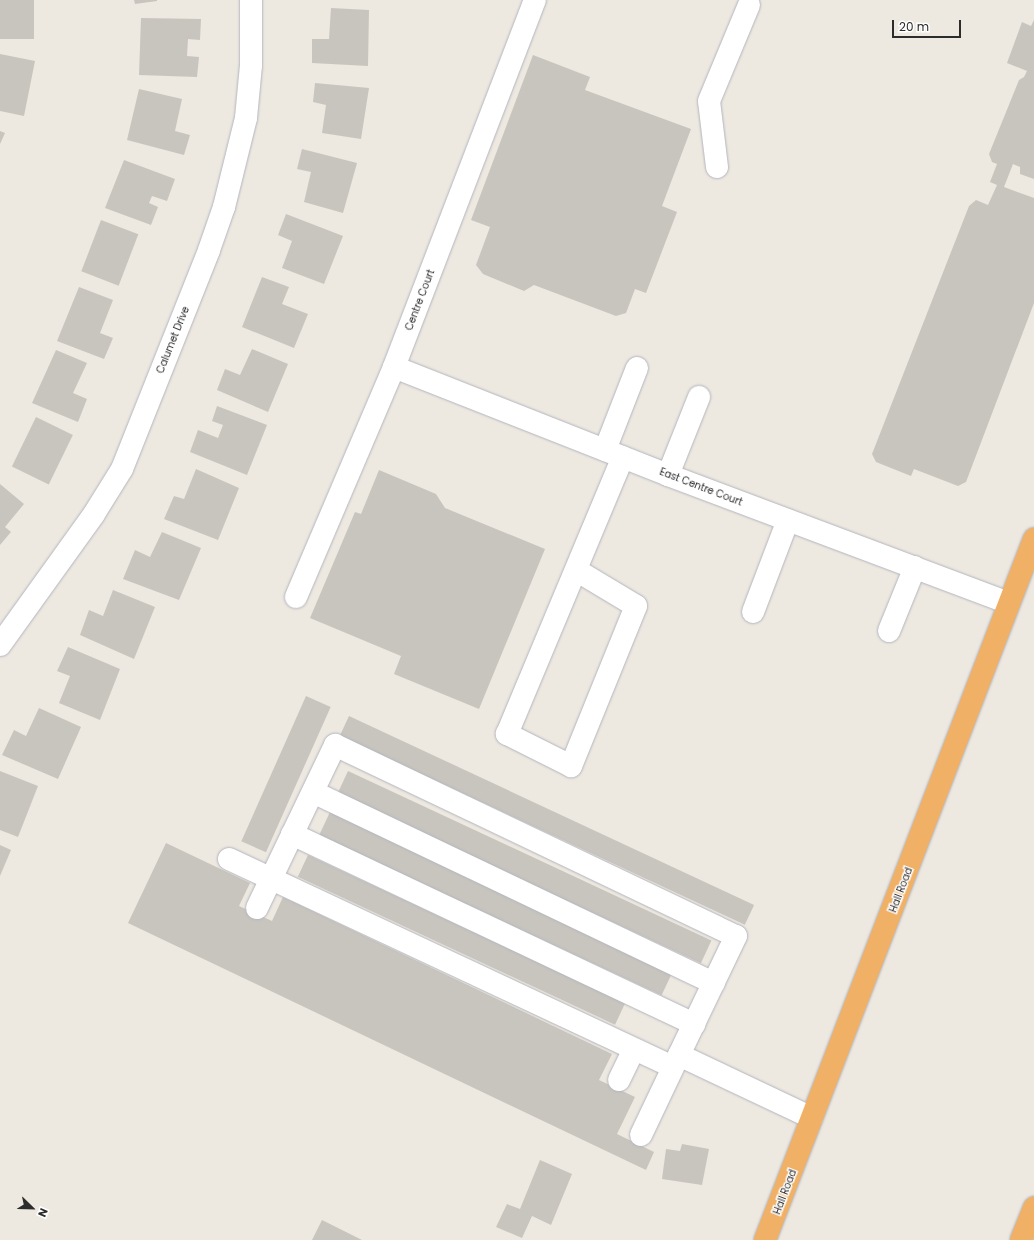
<!DOCTYPE html>
<html>
<head>
<meta charset="utf-8">
<style>
  body { margin:0 }
  #map { position:relative; width:1034px; height:1240px; overflow:hidden; background:#ede8e0; font-family:Poppins,sans-serif }
  div>[style] { position:absolute }
  .building>* { inset:0; background:#c8c5bf; transform-origin:0 0 }
  .roads { filter:drop-shadow(0 0 1px #b3b5be) drop-shadow(0 0 1px #b3b5be) }
  .minor>* { height:22px; margin:-11px; padding:0 11px; transform-origin:11px; border-radius:11px; background:#fff }
  .highway>* { height:22px; margin:-11px; padding:0 11px; transform-origin:11px; border-radius:11px; background:#f0b167 }
  span { translate:-50% -50%; white-space:nowrap; text-align:center; line-height:1.15; -webkit-text-stroke:3px #fff; paint-order:stroke }
  .street-label { font-size:10px; color:#2c2c2c }
  .north { position:absolute; left:12px; top:1188px; width:40px; height:40px; -webkit-text-stroke:3px #fff; paint-order:stroke; rotate:113deg; font-size:11px; font-weight:700; line-height:16px; text-align:center; color:#2c2c2c }
  .north::after { content:''; display:block; margin:auto; width:14px; height:18px; background:#2c2c2c; clip-path:polygon(50% 0,100% 100%,50% 72%,0 100%) }
  .scale { position:absolute; left:892px; top:20px; width:69px; height:18px; box-sizing:border-box; border:2px solid #2c2c2c; border-top:0; padding-left:5px; font-size:12px; line-height:14px; white-space:nowrap; color:#2c2c2c; -webkit-text-stroke:3px #fff; paint-order:stroke }
</style>
</head>
<body>
<div id="map">
  <div class="building">
    <i style="left:0;top:0;width:34px;height:39px"></i>
    <i style="clip-path:polygon(134px 0,157px 0,157px 1px,135px 4px)"></i>
    <i style="clip-path:polygon(331px 8px,369px 10px,368px 66px,312px 63px,312px 39px,329px 39px)"></i>
    <i style="clip-path:polygon(141px 18px,201px 19px,200px 40px,188px 39px,187px 56px,199px 57px,197px 77px,139px 75px)"></i>
    <i style="clip-path:polygon(1034px 20px,1034px 179px,1020px 174px,1020px 167px,1013px 164px,1004px 187px,1034px 198px,1034px 303px,966px 482px,958px 486px,914px 469px,911px 476px,876px 462px,872px 454px,969px 206px,976px 200px,988px 205px,997px 185px,990px 182px,997px 164px,992px 162px,989px 154px,1019px 80px,1024px 77px,1027px 71px,1007px 63px,1022px 22px,1031px 26px)"></i>
    <i style="clip-path:polygon(0 54px,35px 61px,24px 116px,0 111px)"></i>
    <i style="clip-path:polygon(533px 55px,590px 77px,585px 90px,691px 129px,662px 206px,677px 212px,646px 293px,635px 289px,626px 313px,616px 316px,534px 285px,524px 291px,483px 274px,476px 265px,490px 227px,471px 220px)"></i>
    <i style="clip-path:polygon(315px 83px,369px 88px,361px 139px,322px 133px,326px 105px,313px 102px)"></i>
    <i style="clip-path:polygon(139px 89px,182px 99px,175px 131px,190px 135px,184px 155px,127px 140px)"></i>
    <i style="clip-path:polygon(0 131px,5px 133px,0 144px)"></i>
    <i style="clip-path:polygon(302px 149px,357px 163px,343px 213px,304px 202px,311px 172px,297px 169px)"></i>
    <i style="clip-path:polygon(124px 160px,175px 179px,167px 201px,152px 196px,149px 203px,158px 207px,151px 225px,105px 208px)"></i>
    <i style="clip-path:polygon(286px 214px,343px 236px,324px 284px,282px 268px,292px 241px,278px 235px)"></i>
    <i style="left:101px;top:220px;width:40px;height:55px;rotate:21deg"></i>
    <i style="clip-path:polygon(262px 277px,289px 287px,282px 304px,308px 314px,294px 348px,242px 327px)"></i>
    <i style="clip-path:polygon(79px 287px,113px 300px,100px 333px,113px 338px,104px 359px,57px 341px)"></i>
    <i style="clip-path:polygon(252px 349px,288px 364px,268px 412px,217px 390px,225px 369px,240px 375px)"></i>
    <i style="clip-path:polygon(56px 350px,87px 363px,73px 393px,87px 399px,78px 422px,32px 403px)"></i>
    <i style="clip-path:polygon(217px 406px,267px 425px,247px 475px,190px 452px,198px 430px,218px 438px,223px 425px,212px 421px)"></i>
    <i style="left:36px;top:417px;width:41px;height:55px;rotate:26deg"></i>
    <i style="clip-path:polygon(196px 469px,239px 488px,218px 540px,164px 519px,174px 496px,184px 499px)"></i>
    <i style="clip-path:polygon(379px 470px,436px 494px,445px 508px,545px 549px,479px 709px,394px 674px,401px 656px,310px 618px,355px 512px,361px 514px)"></i>
    <i style="clip-path:polygon(0 484px,24px 504px,5px 527px,11px 532px,0 545px)"></i>
    <i style="clip-path:polygon(162px 532px,201px 548px,179px 600px,123px 579px,135px 550px,150px 557px)"></i>
    <i style="clip-path:polygon(113px 590px,155px 607px,134px 659px,80px 635px,89px 610px,103px 616px)"></i>
    <i style="clip-path:polygon(68px 647px,120px 669px,100px 720px,59px 703px,70px 676px,57px 671px)"></i>
    <i style="left:306px;top:696px;width:27px;height:159px;rotate:24deg"></i>
    <i style="clip-path:polygon(39px 708px,81px 727px,58px 779px,2px 755px,14px 730px,26px 736px)"></i>
    <i style="left:349px;top:716px;width:447px;height:22px;rotate:25deg"></i>
    <i style="clip-path:polygon(0 771px,38px 786px,18px 837px,0 830px)"></i>
    <i style="left:348px;top:771px;width:401px;height:25px;rotate:25deg"></i>
    <i style="left:330px;top:812px;width:378px;height:26px;rotate:25deg"></i>
    <i style="clip-path:polygon(166px 843px,250px 883px,239px 906px,272px 921px,283px 897px,612px 1054px,599px 1080px,635px 1097px,617px 1134px,654px 1152px,646px 1170px,128px 923px)"></i>
    <i style="clip-path:polygon(0 845px,11px 850px,0 876px)"></i>
    <i style="left:308px;top:855px;width:350px;height:24px;rotate:25deg"></i>
    <i style="clip-path:polygon(682px 1144px,709px 1149px,702px 1185px,662px 1179px,666px 1149px,680px 1151px)"></i>
    <i style="clip-path:polygon(540px 1160px,572px 1174px,551px 1225px,532px 1216px,522px 1238px,496px 1227px,507px 1204px,520px 1209px)"></i>
    <i style="clip-path:polygon(322px 1220px,362px 1240px,312px 1240px)"></i>
  </div>
  <div class="roads">
    <div class="minor">
      <i style="left:717px;top:167px;width:66px;rotate:-96.9deg"></i>
      <i style="left:709px;top:101px;width:104px;rotate:-67.4deg"></i>
      <i style="left:394px;top:367px;width:295px;rotate:21.5deg"></i>
      <i style="left:668px;top:475px;width:364px;rotate:20.6deg"></i>
      <i style="left:605px;top:450px;width:88px;rotate:-68.7deg"></i>
      <i style="left:668px;top:475px;width:84px;rotate:-68.3deg"></i>
      <i style="left:576px;top:570px;width:70px;rotate:31deg"></i>
      <i style="left:636px;top:606px;width:173px;rotate:112.1deg"></i>
      <i style="left:571px;top:766px;width:72px;rotate:-153.4deg"></i>
      <i style="left:507px;top:734px;width:300px;rotate:-67.3deg"></i>
      <i style="left:296px;top:597px;width:250px;rotate:-66.9deg"></i>
      <i style="left:394px;top:367px;width:393px;rotate:-69deg"></i>
      <i style="left:753px;top:612px;width:98px;rotate:-69.2deg"></i>
      <i style="left:889px;top:631px;width:69px;rotate:-67.9deg"></i>
      <i style="left:0;top:645px;width:161px;rotate:-54.3deg"></i>
      <i style="left:94px;top:514px;width:53px;rotate:-58.1deg"></i>
      <i style="left:122px;top:469px;width:236px;rotate:-68.3deg"></i>
      <i style="left:209px;top:250px;width:46px;rotate:-70.8deg"></i>
      <i style="left:224px;top:207px;width:92px;rotate:-76.1deg"></i>
      <i style="left:246px;top:118px;width:53px;rotate:-84.6deg"></i>
      <i style="left:251px;top:65px;width:65px;rotate:-90deg"></i>
      <i style="left:313px;top:792px;width:444px;rotate:25.5deg"></i>
      <i style="left:292px;top:834px;width:445px;rotate:25.3deg"></i>
      <i style="left:229px;top:859px;width:490px;rotate:25.1deg"></i>
      <i style="left:257px;top:908px;width:181px;rotate:-64.4deg"></i>
      <i style="left:335px;top:745px;width:444px;rotate:25.5deg"></i>
      <i style="left:736px;top:936px;width:132px;rotate:115.6deg"></i>
      <i style="left:679px;top:1055px;width:147px;rotate:25.3deg"></i>
      <i style="left:619px;top:1080px;width:34px;rotate:-64deg"></i>
      <i style="left:641px;top:1135px;width:89px;rotate:-64.6deg"></i>
    </div>
    <div class="highway">
      <i style="left:765px;top:1240px;width:751px;rotate:-69.01deg"></i>
      <i style="left:1021px;top:1240px;width:35px;rotate:-68deg"></i>
    </div>
  </div>
  <div class="street-label">
    <span style="left:420px;top:300px;rotate:-69deg">Centre Court</span>
    <span style="left:173px;top:340px;rotate:-68deg">Calumet Drive</span>
    <span style="left:701px;top:487px;rotate:21deg">East Centre Court</span>
    <span style="left:901px;top:890px;rotate:-69deg">Hall Road</span>
    <span style="left:785px;top:1192px;rotate:-69deg">Hall Road</span>
  </div>
  <div class="north">N</div>
  <div class="scale">20 m</div>
</div>
</body>
</html>
